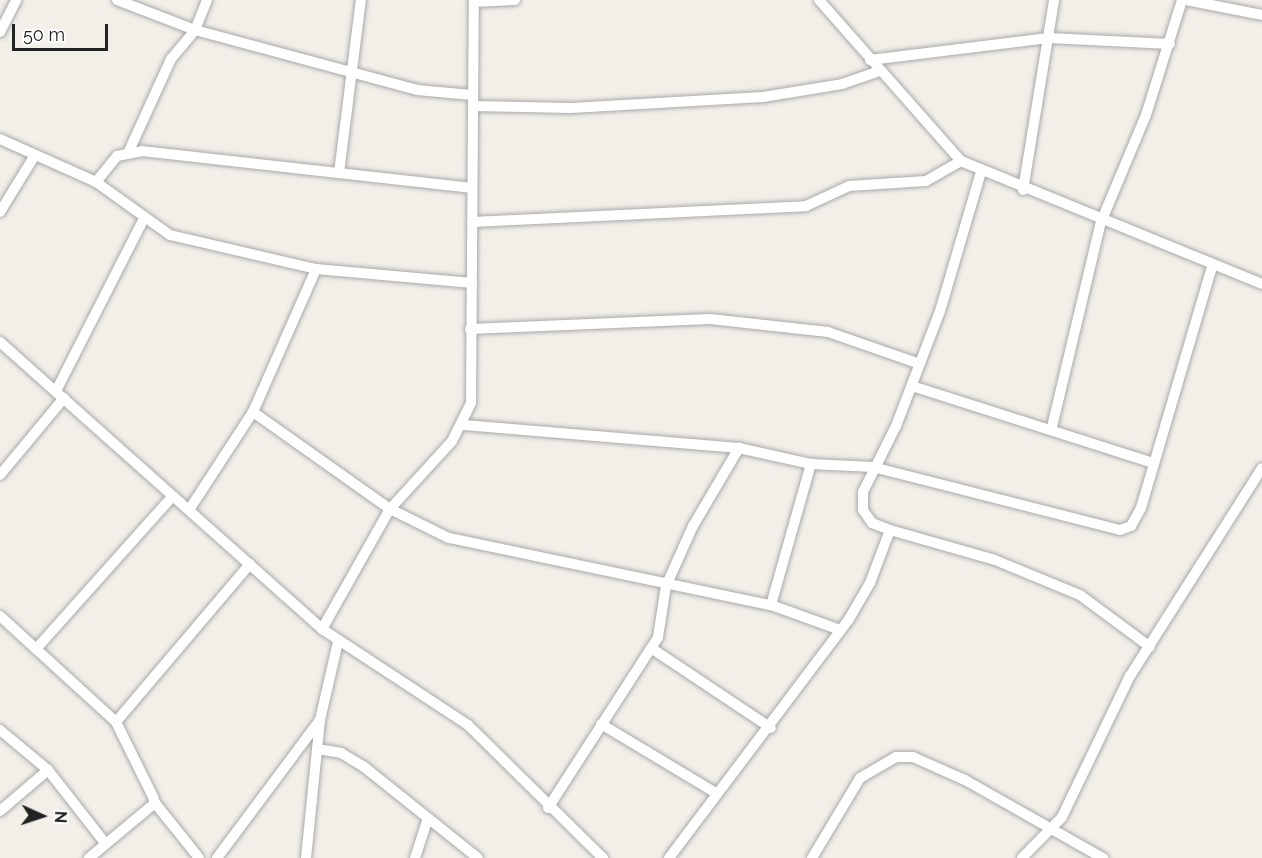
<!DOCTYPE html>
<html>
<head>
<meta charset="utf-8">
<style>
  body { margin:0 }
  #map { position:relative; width:1262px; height:858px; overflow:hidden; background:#f2efe9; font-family:Raleway,sans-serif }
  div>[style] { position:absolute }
  .roads { filter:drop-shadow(0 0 2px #a9a9a9) drop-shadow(0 0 2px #a9a9a9) }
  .minor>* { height:10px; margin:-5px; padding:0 5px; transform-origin:5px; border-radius:5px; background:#fff }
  span { translate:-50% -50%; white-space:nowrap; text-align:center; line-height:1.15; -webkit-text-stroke:4.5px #fff; paint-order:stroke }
  .north { position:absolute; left:12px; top:786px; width:60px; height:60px; -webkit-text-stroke:4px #fff; paint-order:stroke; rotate:93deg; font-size:16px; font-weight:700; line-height:24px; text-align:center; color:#222 }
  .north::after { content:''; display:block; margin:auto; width:21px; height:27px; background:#222; clip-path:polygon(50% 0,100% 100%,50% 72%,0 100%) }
  .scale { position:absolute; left:12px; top:24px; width:96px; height:27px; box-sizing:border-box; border:3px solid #222; border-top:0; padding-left:8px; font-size:18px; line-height:21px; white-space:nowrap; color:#222; -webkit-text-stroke:4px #fff; paint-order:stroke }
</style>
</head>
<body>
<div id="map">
  <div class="roads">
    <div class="minor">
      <i style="left:117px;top:0;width:84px;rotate:21deg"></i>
      <i style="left:195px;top:30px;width:230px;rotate:15.1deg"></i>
      <i style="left:417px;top:90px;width:55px;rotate:5.2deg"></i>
      <i style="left:819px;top:0;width:215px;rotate:48.6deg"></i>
      <i style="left:961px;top:161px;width:325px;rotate:22.2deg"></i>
      <i style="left:1186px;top:0;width:77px;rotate:11.2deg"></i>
      <i style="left:474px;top:2px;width:41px;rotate:-2.8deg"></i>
      <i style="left:0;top:32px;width:36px;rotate:-63deg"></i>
      <i style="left:870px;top:60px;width:180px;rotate:-7deg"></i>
      <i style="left:1049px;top:38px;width:121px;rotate:2.8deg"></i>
      <i style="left:473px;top:106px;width:98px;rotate:1.2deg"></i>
      <i style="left:571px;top:108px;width:192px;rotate:-3.3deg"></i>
      <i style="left:763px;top:97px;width:80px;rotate:-9.3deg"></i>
      <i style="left:842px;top:84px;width:39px;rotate:-19deg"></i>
      <i style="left:0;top:139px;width:105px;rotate:24.1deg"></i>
      <i style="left:96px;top:182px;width:91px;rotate:35.6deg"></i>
      <i style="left:170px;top:235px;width:150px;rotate:13.1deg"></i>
      <i style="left:316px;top:269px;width:157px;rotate:5.1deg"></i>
      <i style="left:129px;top:151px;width:101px;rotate:-65.5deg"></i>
      <i style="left:171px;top:59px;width:38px;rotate:-50deg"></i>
      <i style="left:195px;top:30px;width:32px;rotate:-68deg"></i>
      <i style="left:981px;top:172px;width:145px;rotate:106.4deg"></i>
      <i style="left:940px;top:311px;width:123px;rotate:110.9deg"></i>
      <i style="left:896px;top:426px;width:74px;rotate:116.6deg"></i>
      <i style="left:863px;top:492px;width:18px;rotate:90deg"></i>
      <i style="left:863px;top:510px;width:16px;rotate:55deg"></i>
      <i style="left:872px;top:523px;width:19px;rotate:21deg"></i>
      <i style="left:890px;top:530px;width:109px;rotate:15.9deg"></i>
      <i style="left:995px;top:560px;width:92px;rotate:22.4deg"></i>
      <i style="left:1080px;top:595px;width:87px;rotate:36.6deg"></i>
      <i style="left:339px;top:173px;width:174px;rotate:-82.8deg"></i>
      <i style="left:96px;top:182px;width:33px;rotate:-51deg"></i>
      <i style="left:117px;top:156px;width:25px;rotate:-11deg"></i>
      <i style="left:142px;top:151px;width:332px;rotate:6.4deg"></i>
      <i style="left:1023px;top:190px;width:193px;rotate:-80.7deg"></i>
      <i style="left:0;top:212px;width:67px;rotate:-58.4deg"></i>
      <i style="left:472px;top:222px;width:334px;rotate:-2.7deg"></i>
      <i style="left:806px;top:206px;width:47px;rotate:-24.9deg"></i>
      <i style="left:849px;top:186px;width:77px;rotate:-3.7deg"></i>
      <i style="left:926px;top:181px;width:40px;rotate:-29.7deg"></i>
      <i style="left:470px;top:329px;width:240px;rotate:-2.4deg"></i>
      <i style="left:710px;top:319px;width:119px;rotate:6.3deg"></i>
      <i style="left:828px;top:332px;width:97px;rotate:19.2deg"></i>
      <i style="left:0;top:342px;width:431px;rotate:41.7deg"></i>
      <i style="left:322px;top:629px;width:175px;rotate:33.3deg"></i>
      <i style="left:468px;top:725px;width:190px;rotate:44.6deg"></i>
      <i style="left:912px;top:386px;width:254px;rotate:17.7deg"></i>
      <i style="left:56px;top:391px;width:194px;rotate:-63deg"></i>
      <i style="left:253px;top:412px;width:168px;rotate:35.3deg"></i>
      <i style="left:390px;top:509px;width:66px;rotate:26.2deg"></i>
      <i style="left:449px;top:538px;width:329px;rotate:11.8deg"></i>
      <i style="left:771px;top:605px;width:73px;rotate:19.9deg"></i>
      <i style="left:464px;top:425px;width:276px;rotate:4.8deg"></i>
      <i style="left:739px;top:448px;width:74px;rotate:12.5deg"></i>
      <i style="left:811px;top:464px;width:62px;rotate:2.8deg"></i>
      <i style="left:873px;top:467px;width:255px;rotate:14.3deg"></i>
      <i style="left:1120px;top:530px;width:12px;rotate:-20deg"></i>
      <i style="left:1131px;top:526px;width:21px;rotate:-61deg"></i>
      <i style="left:1141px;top:508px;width:251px;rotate:-73.6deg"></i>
      <i style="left:1052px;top:427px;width:211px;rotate:-76.6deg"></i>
      <i style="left:1101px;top:222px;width:116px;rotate:-67.2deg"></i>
      <i style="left:1146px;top:115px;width:121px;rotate:-72.6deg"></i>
      <i style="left:0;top:475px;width:100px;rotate:-50.3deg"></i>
      <i style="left:189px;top:510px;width:117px;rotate:-56.9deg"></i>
      <i style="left:253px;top:412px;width:156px;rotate:-66.2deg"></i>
      <i style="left:771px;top:605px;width:147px;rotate:-74.2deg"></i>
      <i style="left:0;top:616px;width:157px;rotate:42.4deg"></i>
      <i style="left:116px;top:722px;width:84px;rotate:63.7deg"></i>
      <i style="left:153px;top:797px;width:6px;rotate:72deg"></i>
      <i style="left:155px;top:803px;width:86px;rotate:140.2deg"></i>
      <i style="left:322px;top:629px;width:138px;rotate:-60.5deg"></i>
      <i style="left:390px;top:509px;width:92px;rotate:-47.6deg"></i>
      <i style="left:452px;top:441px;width:42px;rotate:-63.4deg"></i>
      <i style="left:471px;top:403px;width:403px;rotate:-89.6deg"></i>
      <i style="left:651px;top:648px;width:144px;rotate:33.7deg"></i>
      <i style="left:36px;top:649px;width:205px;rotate:-48.2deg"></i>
      <i style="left:116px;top:722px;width:207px;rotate:-49.7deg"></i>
      <i style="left:601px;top:724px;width:134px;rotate:31deg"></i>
      <i style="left:0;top:730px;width:62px;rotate:39.8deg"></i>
      <i style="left:48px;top:770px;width:93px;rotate:52deg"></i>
      <i style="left:317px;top:749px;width:24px;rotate:9deg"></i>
      <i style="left:341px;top:753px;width:26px;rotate:31deg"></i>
      <i style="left:363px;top:766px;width:147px;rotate:38.7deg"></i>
      <i style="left:155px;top:803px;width:70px;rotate:51.3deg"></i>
      <i style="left:548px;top:808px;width:203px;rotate:-57.2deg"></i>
      <i style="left:658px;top:637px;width:52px;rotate:-81.1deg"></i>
      <i style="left:666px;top:586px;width:66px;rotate:-65.8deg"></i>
      <i style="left:693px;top:526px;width:91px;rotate:-59.5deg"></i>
      <i style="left:0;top:811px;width:63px;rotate:-40.5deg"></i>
      <i style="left:217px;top:858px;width:171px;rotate:-53.3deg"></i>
      <i style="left:306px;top:858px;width:139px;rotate:-84.2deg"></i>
      <i style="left:320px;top:720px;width:80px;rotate:-77deg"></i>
      <i style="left:415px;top:858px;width:42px;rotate:-72deg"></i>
      <i style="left:669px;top:858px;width:299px;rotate:-53deg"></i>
      <i style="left:849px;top:619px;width:42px;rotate:-59.7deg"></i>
      <i style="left:870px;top:583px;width:57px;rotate:-69.3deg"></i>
      <i style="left:812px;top:858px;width:93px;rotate:-59deg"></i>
      <i style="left:860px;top:778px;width:42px;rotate:-30.3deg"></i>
      <i style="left:896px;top:757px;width:17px"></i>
      <i style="left:913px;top:757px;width:57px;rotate:23.9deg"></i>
      <i style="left:965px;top:780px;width:159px;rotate:29.5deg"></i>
      <i style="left:1022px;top:858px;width:57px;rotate:-45.7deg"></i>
      <i style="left:1062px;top:817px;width:157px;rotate:-64.3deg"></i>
      <i style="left:1130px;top:676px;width:246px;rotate:-57.6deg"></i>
    </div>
  </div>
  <div class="north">N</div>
  <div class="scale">50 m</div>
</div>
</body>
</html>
